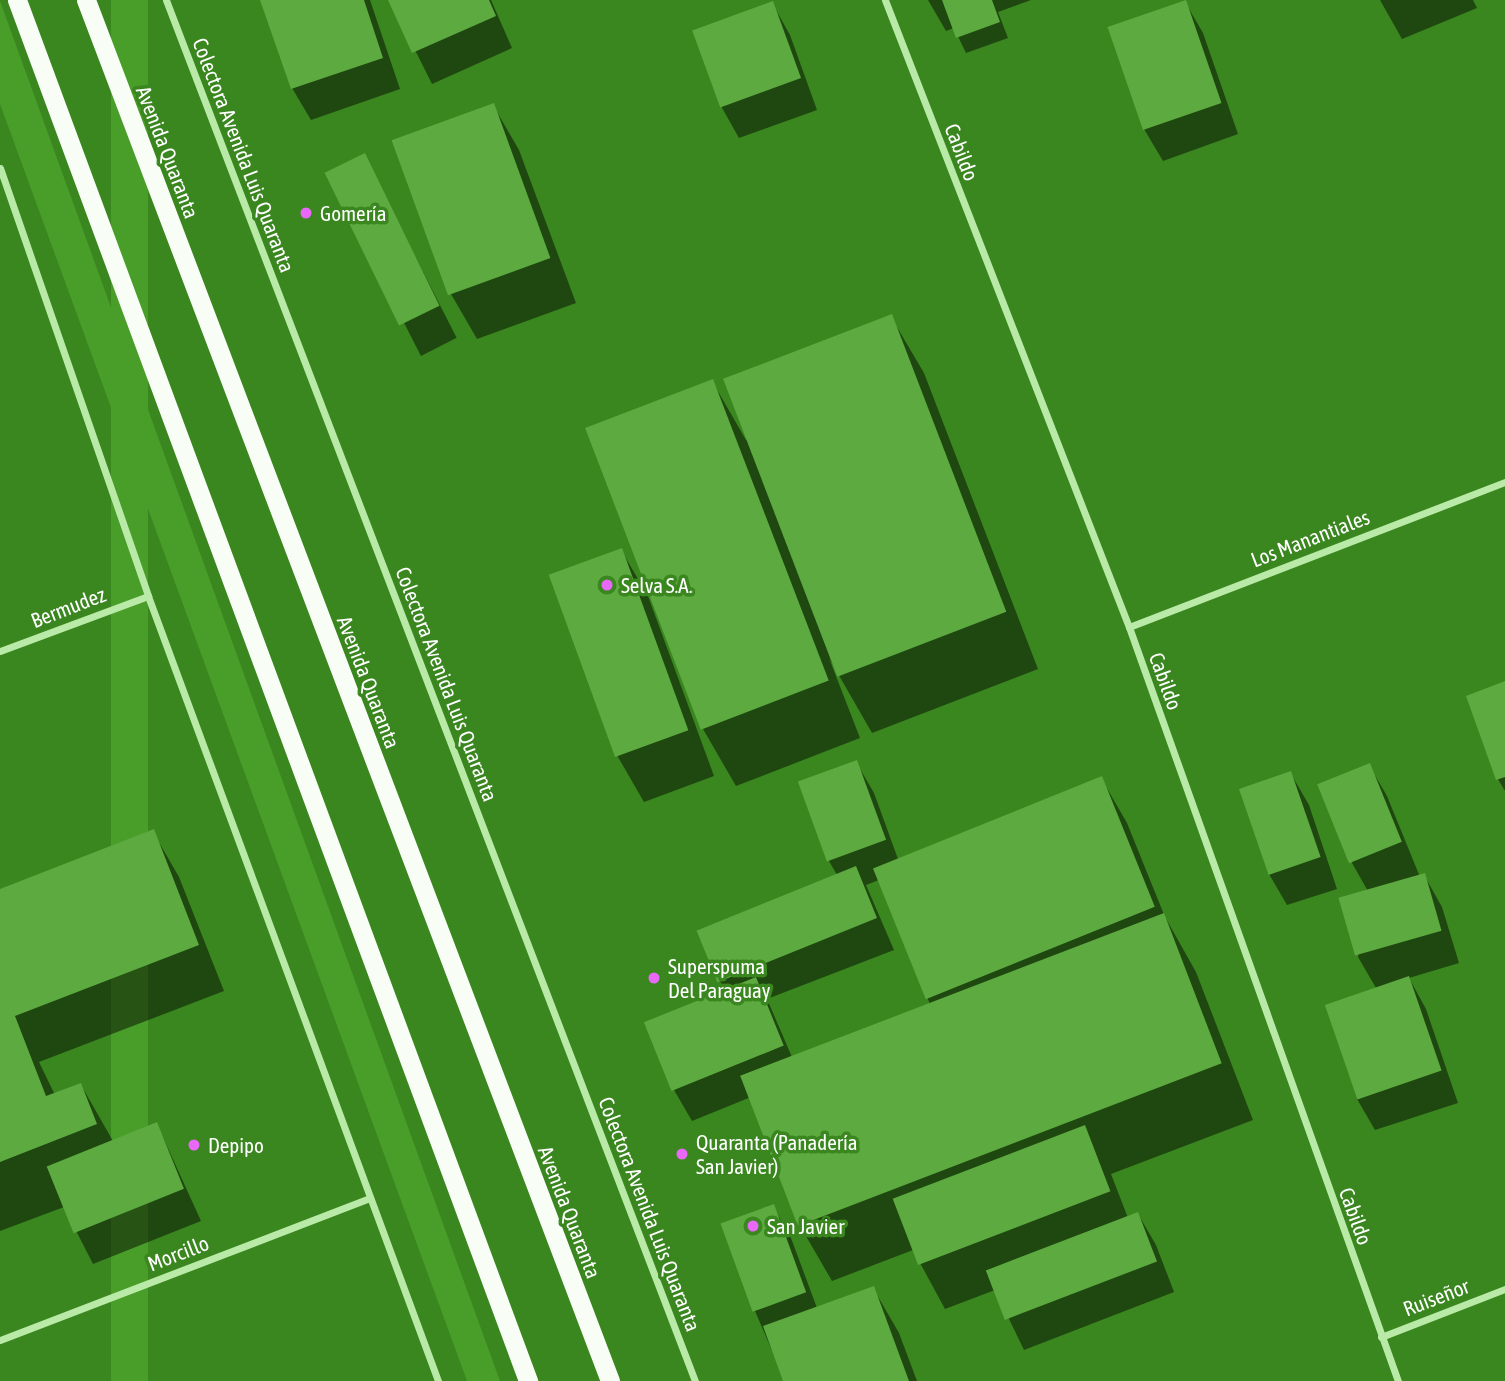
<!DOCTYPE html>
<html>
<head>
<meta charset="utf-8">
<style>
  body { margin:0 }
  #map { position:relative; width:1505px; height:1381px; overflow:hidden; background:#3a861f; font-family:"Asap Condensed",sans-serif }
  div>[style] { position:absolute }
  .green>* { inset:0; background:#499e29; transform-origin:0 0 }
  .shadow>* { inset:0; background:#0007; transform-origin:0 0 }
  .building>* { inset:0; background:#5caa40; transform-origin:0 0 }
  .minor>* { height:7px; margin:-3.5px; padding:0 3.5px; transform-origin:3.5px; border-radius:3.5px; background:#baeaa8 }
  .trunk>* { height:19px; margin:-9.5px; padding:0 9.5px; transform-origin:9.5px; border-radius:9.5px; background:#f8fef6 }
  .dots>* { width:19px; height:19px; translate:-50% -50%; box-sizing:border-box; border:4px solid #3a861f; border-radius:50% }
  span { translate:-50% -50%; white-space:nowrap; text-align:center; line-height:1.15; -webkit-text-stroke:7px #3a861f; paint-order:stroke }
  .street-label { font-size:21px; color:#fff }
  .poi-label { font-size:21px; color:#fff }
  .left { translate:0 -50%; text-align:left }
</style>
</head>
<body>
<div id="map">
  <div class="green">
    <i style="left:111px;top:0;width:37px;height:1479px"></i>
    <i style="clip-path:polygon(0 1px,500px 1381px,467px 1381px,0 104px)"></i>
  </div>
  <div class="shadow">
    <i style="clip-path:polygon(261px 0,370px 0,400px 89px,311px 120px,292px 88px)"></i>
    <i style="clip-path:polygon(390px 0,491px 0,512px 48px,432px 84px)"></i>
    <i style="clip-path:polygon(928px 0,1031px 0,998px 12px,1008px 38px,966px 53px,954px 28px,946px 31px)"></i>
    <i style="clip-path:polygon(1380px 0,1473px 0,1477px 8px,1402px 39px)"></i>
    <i style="clip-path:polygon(1185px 2px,1203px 33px,1238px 134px,1163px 161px,1144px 129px)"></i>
    <i style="clip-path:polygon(772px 3px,790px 35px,817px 110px,739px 138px,721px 106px)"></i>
    <i style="clip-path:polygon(493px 105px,519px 150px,576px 303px,477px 339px,451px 294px)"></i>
    <i style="left:364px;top:156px;width:204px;height:40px;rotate:63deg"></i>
    <i style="clip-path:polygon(891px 317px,924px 373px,1038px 669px,872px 733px,829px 658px,860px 738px,736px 786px,703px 729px,712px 381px,746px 440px)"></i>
    <i style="clip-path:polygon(621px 550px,648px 596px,714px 776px,644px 802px,618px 757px,552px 576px)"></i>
    <i style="clip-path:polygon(1505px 683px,1505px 791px,1498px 779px)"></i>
    <i style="clip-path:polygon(evenodd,856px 762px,874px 793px,898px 859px,1101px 778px,1127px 823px,1165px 917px,1196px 972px,1253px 1120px,1111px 1174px,1128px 1218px,1138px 1214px,1156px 1245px,1174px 1292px,1024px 1350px,995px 1290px,945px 1309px,913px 1250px,832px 1281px,799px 1224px,751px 1097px,692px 1121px,674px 1090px,725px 992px,698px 930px,837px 875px,829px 861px,856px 762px,879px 880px,930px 1004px,792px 1057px,767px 999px,894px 950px,866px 885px,879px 880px)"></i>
    <i style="clip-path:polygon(1369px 765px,1387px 796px,1420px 877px,1424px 875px,1442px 907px,1459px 963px,1409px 978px,1426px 1009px,1458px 1103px,1375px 1130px,1357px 1099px,1376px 988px,1358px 957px,1369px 893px,1352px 863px)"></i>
    <i style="clip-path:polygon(1291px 774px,1309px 805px,1337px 889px,1287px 905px,1269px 874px)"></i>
    <i style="clip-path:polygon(153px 832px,179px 877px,224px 991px,39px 1062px,55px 1095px,81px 1085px,113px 1141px,157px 1124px,201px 1221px,93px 1264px,64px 1207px,0 1231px,0 891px)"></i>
    <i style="clip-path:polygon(773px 1206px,791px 1238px,817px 1308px,873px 1288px,899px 1333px,917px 1381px,785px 1381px,755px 1311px)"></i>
  </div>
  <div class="building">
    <i style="clip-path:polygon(260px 0,364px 0,383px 58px,291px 89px)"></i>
    <i style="clip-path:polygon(388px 0,489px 0,496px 16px,412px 53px)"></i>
    <i style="clip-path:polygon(942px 0,992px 0,1000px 22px,956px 38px)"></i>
    <i style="left:1186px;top:0;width:109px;height:83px;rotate:71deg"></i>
    <i style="left:773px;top:1px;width:82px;height:86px;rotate:70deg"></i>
    <i style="left:494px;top:103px;width:165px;height:109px;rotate:70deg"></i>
    <i style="left:365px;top:153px;width:170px;height:45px;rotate:64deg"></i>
    <i style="left:892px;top:314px;width:319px;height:181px;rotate:69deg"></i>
    <i style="left:713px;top:379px;width:323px;height:137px;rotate:69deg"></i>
    <i style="left:622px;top:548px;width:194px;height:78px;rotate:70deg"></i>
    <i style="clip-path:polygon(1505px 681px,1505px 777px,1496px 780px,1466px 696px)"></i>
    <i style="left:857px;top:760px;width:85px;height:63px;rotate:70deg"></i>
    <i style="left:1370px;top:763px;width:85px;height:57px;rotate:68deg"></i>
    <i style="left:1291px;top:771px;width:91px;height:55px;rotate:71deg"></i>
    <i style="left:1102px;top:776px;width:141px;height:247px;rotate:68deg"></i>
    <i style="clip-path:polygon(154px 829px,199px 945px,15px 1016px,46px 1096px,81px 1083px,97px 1124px,0 1162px,0 889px)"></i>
    <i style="left:856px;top:866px;width:56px;height:172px;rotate:68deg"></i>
    <i style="left:1425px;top:873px;width:60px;height:90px;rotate:74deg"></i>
    <i style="left:1164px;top:913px;width:161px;height:454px;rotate:69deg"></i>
    <i style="left:1409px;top:976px;width:100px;height:89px;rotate:71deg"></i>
    <i style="left:756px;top:977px;width:74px;height:121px;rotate:68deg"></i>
    <i style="left:157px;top:1122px;width:72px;height:119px;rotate:68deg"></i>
    <i style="left:1085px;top:1125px;width:71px;height:206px;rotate:69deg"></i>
    <i style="left:774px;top:1204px;width:94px;height:57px;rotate:70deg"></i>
    <i style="left:1138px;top:1212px;width:53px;height:163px;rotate:69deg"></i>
    <i style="clip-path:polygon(874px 1286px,909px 1381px,783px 1381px,763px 1326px)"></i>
  </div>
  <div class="minor">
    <i style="left:166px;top:0;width:1479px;rotate:69.04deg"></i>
    <i style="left:885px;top:0;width:673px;rotate:68.74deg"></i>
    <i style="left:1129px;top:627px;width:801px;rotate:70.37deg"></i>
    <i style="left:0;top:168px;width:453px;rotate:70.9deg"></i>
    <i style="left:148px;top:596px;width:837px;rotate:69.72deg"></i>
    <i style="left:1129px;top:627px;width:403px;rotate:-21.1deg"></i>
    <i style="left:0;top:651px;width:158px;rotate:-20.4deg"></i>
    <i style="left:1381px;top:1337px;width:133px;rotate:-21.2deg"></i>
    <i style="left:0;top:1340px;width:394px;rotate:-21deg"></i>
  </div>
  <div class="trunk">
    <i style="left:17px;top:0;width:1473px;rotate:69.69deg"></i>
    <i style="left:86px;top:0;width:1477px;rotate:69.22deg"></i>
  </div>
  <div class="dots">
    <i style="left:306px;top:213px;background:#e868f8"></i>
    <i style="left:607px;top:585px;background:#e868f8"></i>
    <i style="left:654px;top:978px;background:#e868f8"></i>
    <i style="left:194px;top:1145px;background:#e868f8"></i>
    <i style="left:682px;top:1154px;background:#e868f8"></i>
    <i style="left:753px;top:1226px;background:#e868f8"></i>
  </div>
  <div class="street-label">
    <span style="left:168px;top:152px;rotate:69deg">Avenida Quaranta</span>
    <span style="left:962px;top:152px;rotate:69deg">Cabildo</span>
    <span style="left:244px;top:155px;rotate:69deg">Colectora Avenida Luis Quaranta</span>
    <span style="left:1310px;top:538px;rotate:-21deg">Los Manantiales</span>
    <span style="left:68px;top:607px;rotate:-21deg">Bermudez</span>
    <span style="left:1166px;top:681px;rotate:70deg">Cabildo</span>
    <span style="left:369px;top:682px;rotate:69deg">Avenida Quaranta</span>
    <span style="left:447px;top:684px;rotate:69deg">Colectora Avenida Luis Quaranta</span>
    <span style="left:570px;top:1212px;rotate:69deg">Avenida Quaranta</span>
    <span style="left:650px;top:1214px;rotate:69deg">Colectora Avenida Luis Quaranta</span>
    <span style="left:1356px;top:1216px;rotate:70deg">Cabildo</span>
    <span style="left:178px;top:1253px;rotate:-21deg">Morcillo</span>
    <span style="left:1436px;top:1297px;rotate:-21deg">Ruiseñor</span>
  </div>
  <div class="poi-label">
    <span class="left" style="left:320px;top:213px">Gomería</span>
    <span class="left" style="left:621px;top:585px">Selva S.A.</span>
    <span class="left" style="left:668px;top:978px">Superspuma<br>Del Paraguay</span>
    <span class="left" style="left:696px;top:1154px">Quaranta (Panadería<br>San Javier)</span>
    <span class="left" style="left:208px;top:1145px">Depipo</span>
    <span class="left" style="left:767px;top:1226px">San Javier</span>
  </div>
</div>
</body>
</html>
